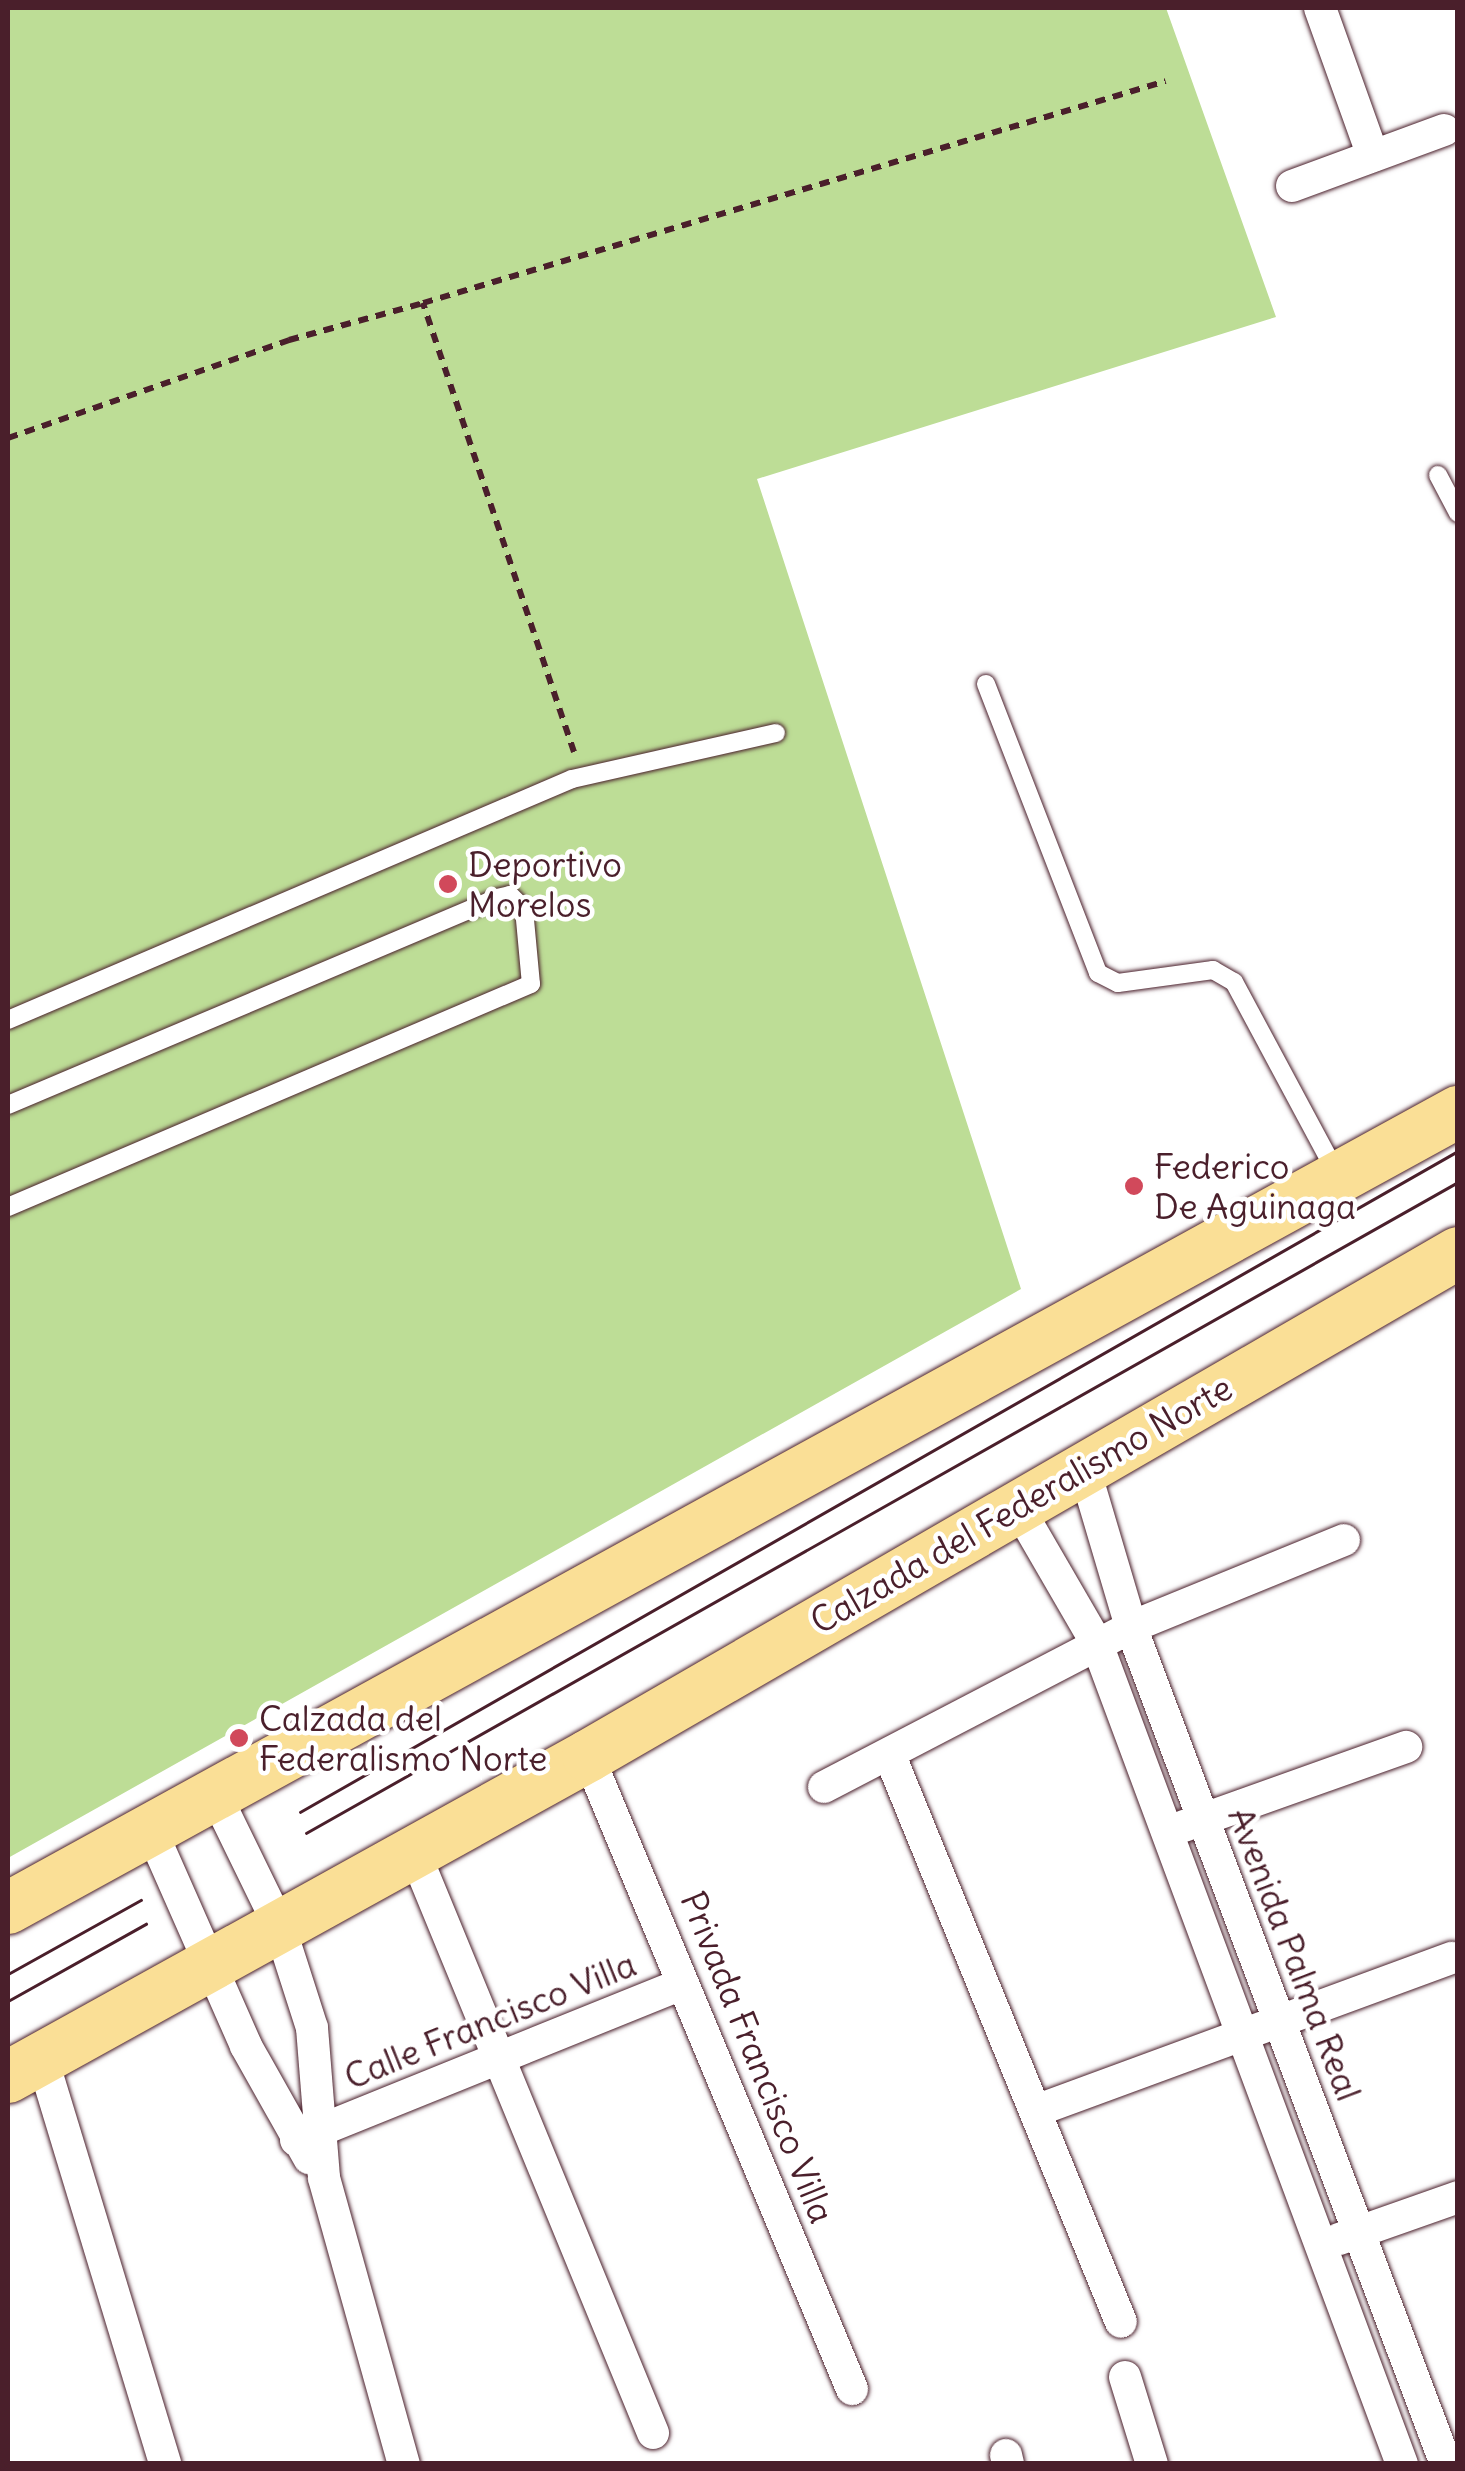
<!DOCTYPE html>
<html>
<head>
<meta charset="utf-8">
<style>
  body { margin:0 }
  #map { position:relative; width:1465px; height:2471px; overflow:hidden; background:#fff; font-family:Delius,sans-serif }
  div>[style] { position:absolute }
  .green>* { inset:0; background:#bddd96 }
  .path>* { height:6px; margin-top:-3px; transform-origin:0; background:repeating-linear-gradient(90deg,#4a1f2b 0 10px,transparent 0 18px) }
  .roads { filter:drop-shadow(0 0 2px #4a1f2b) drop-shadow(0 0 2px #4a1f2b) }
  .lane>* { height:18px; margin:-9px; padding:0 9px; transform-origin:9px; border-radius:9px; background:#fff }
  .street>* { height:32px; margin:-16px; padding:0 16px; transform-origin:16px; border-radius:16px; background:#fff }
  .primary>* { height:52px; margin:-26px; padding:0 26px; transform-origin:26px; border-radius:26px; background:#fadf96 }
  .tram>* { height:2.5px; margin:-1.25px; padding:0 1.25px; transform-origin:1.25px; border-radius:1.25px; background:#4a1f2b }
  .dots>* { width:28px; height:28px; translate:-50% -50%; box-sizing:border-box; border:5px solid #fff; border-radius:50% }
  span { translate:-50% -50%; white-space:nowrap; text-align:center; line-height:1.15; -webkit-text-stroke:9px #fff; paint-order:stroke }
  .poi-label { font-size:35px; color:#4a1f2b }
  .left { translate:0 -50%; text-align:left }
  .street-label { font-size:35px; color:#4a1f2b }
  .frame { position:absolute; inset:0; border:10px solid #4a1f2b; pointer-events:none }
</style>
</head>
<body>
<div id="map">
  <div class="green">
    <i style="clip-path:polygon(8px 8px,1166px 8px,1276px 317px,757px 479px,1021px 1289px,8px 1858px)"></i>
  </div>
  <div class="path">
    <i style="left:8px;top:438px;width:298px;rotate:-19.2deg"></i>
    <i style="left:289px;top:340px;width:139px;rotate:-15.4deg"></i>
    <i style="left:574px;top:752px;width:474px;rotate:-108.6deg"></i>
    <i style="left:423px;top:303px;width:775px;rotate:-16.64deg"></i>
  </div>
  <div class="roads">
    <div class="lane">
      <i style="left:1438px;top:475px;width:43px;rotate:62.2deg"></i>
      <i style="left:986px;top:684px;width:310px;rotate:68.8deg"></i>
      <i style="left:1098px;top:973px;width:22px;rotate:27deg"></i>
      <i style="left:1118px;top:983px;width:96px;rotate:-7.8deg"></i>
      <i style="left:1213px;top:970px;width:24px;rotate:30deg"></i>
      <i style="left:1234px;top:982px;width:216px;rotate:61.8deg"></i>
      <i style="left:8px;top:1020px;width:613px;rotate:-23.14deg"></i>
      <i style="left:572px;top:779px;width:209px;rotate:-12.7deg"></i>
      <i style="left:8px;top:1105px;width:531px;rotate:-22.94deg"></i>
      <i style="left:497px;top:898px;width:13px;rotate:-13deg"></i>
      <i style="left:510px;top:895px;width:20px;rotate:45deg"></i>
      <i style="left:524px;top:909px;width:75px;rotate:84.7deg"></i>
      <i style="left:531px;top:984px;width:569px;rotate:156.91deg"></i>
    </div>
    <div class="street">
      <i style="left:1320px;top:8px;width:157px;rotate:70.3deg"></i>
      <i style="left:1292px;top:186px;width:162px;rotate:-20.2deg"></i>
      <i style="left:1084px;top:1468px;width:166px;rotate:73.5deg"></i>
      <i style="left:1131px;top:1627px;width:894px;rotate:69.38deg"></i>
      <i style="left:1016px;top:1504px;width:162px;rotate:59.9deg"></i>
      <i style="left:1097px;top:1644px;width:875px;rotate:69.6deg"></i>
      <i style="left:588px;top:1756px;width:686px;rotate:67.36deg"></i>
      <i style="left:890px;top:1756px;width:611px;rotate:67.8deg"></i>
      <i style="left:824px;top:1787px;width:346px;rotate:-27.5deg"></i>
      <i style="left:1131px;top:1627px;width:230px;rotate:-22.2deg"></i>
      <i style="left:215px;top:1794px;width:146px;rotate:64deg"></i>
      <i style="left:279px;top:1925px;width:108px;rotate:72.2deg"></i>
      <i style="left:312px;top:2028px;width:150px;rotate:85.4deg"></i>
      <i style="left:324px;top:2178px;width:297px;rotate:74.4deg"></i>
      <i style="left:1184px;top:1826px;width:236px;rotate:-19.6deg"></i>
      <i style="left:150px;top:1828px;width:238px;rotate:66.2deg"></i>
      <i style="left:246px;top:2046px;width:129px;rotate:60.6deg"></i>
      <i style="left:415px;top:1854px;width:626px;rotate:67.65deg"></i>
      <i style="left:42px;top:2058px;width:424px;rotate:73.1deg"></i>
      <i style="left:1038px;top:2110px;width:441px;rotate:-20.2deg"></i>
      <i style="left:296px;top:2140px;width:417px;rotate:-22deg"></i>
      <i style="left:1339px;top:2239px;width:126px;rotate:-19.4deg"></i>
      <i style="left:1125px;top:2377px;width:91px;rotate:72.8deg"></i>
      <i style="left:1006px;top:2455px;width:9px;rotate:77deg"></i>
    </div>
    <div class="primary">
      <i style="left:8px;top:1908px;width:1654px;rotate:-28.77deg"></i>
      <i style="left:8px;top:2077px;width:663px;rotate:-28.96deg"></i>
      <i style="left:588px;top:1756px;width:1005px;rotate:-30.03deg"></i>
    </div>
  </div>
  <div class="tram">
    <i style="left:300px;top:1812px;width:1333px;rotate:-29.72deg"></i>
    <i style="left:306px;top:1833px;width:1323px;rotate:-29.47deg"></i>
    <i style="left:8px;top:1974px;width:152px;rotate:-29.1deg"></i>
    <i style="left:8px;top:2001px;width:158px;rotate:-29.2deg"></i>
  </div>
  <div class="dots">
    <i style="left:448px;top:884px;background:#d1495b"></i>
    <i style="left:1134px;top:1186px;background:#d1495b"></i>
    <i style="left:239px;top:1738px;background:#d1495b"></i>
  </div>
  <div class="poi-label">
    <span class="left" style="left:468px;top:884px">Deportivo<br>Morelos</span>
    <span class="left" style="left:1154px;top:1186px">Federico<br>De Aguinaga</span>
    <span class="left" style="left:259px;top:1738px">Calzada del<br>Federalismo Norte</span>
  </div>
  <div class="street-label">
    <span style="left:1021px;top:1504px;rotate:-30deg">Calzada del Federalismo Norte</span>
    <span style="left:1295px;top:1954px;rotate:69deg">Avenida Palma Real</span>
    <span style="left:490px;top:2020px;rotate:-22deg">Calle Francisco Villa</span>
    <span style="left:758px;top:2057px;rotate:68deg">Privada Francisco Villa</span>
  </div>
  <div class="frame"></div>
</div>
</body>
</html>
